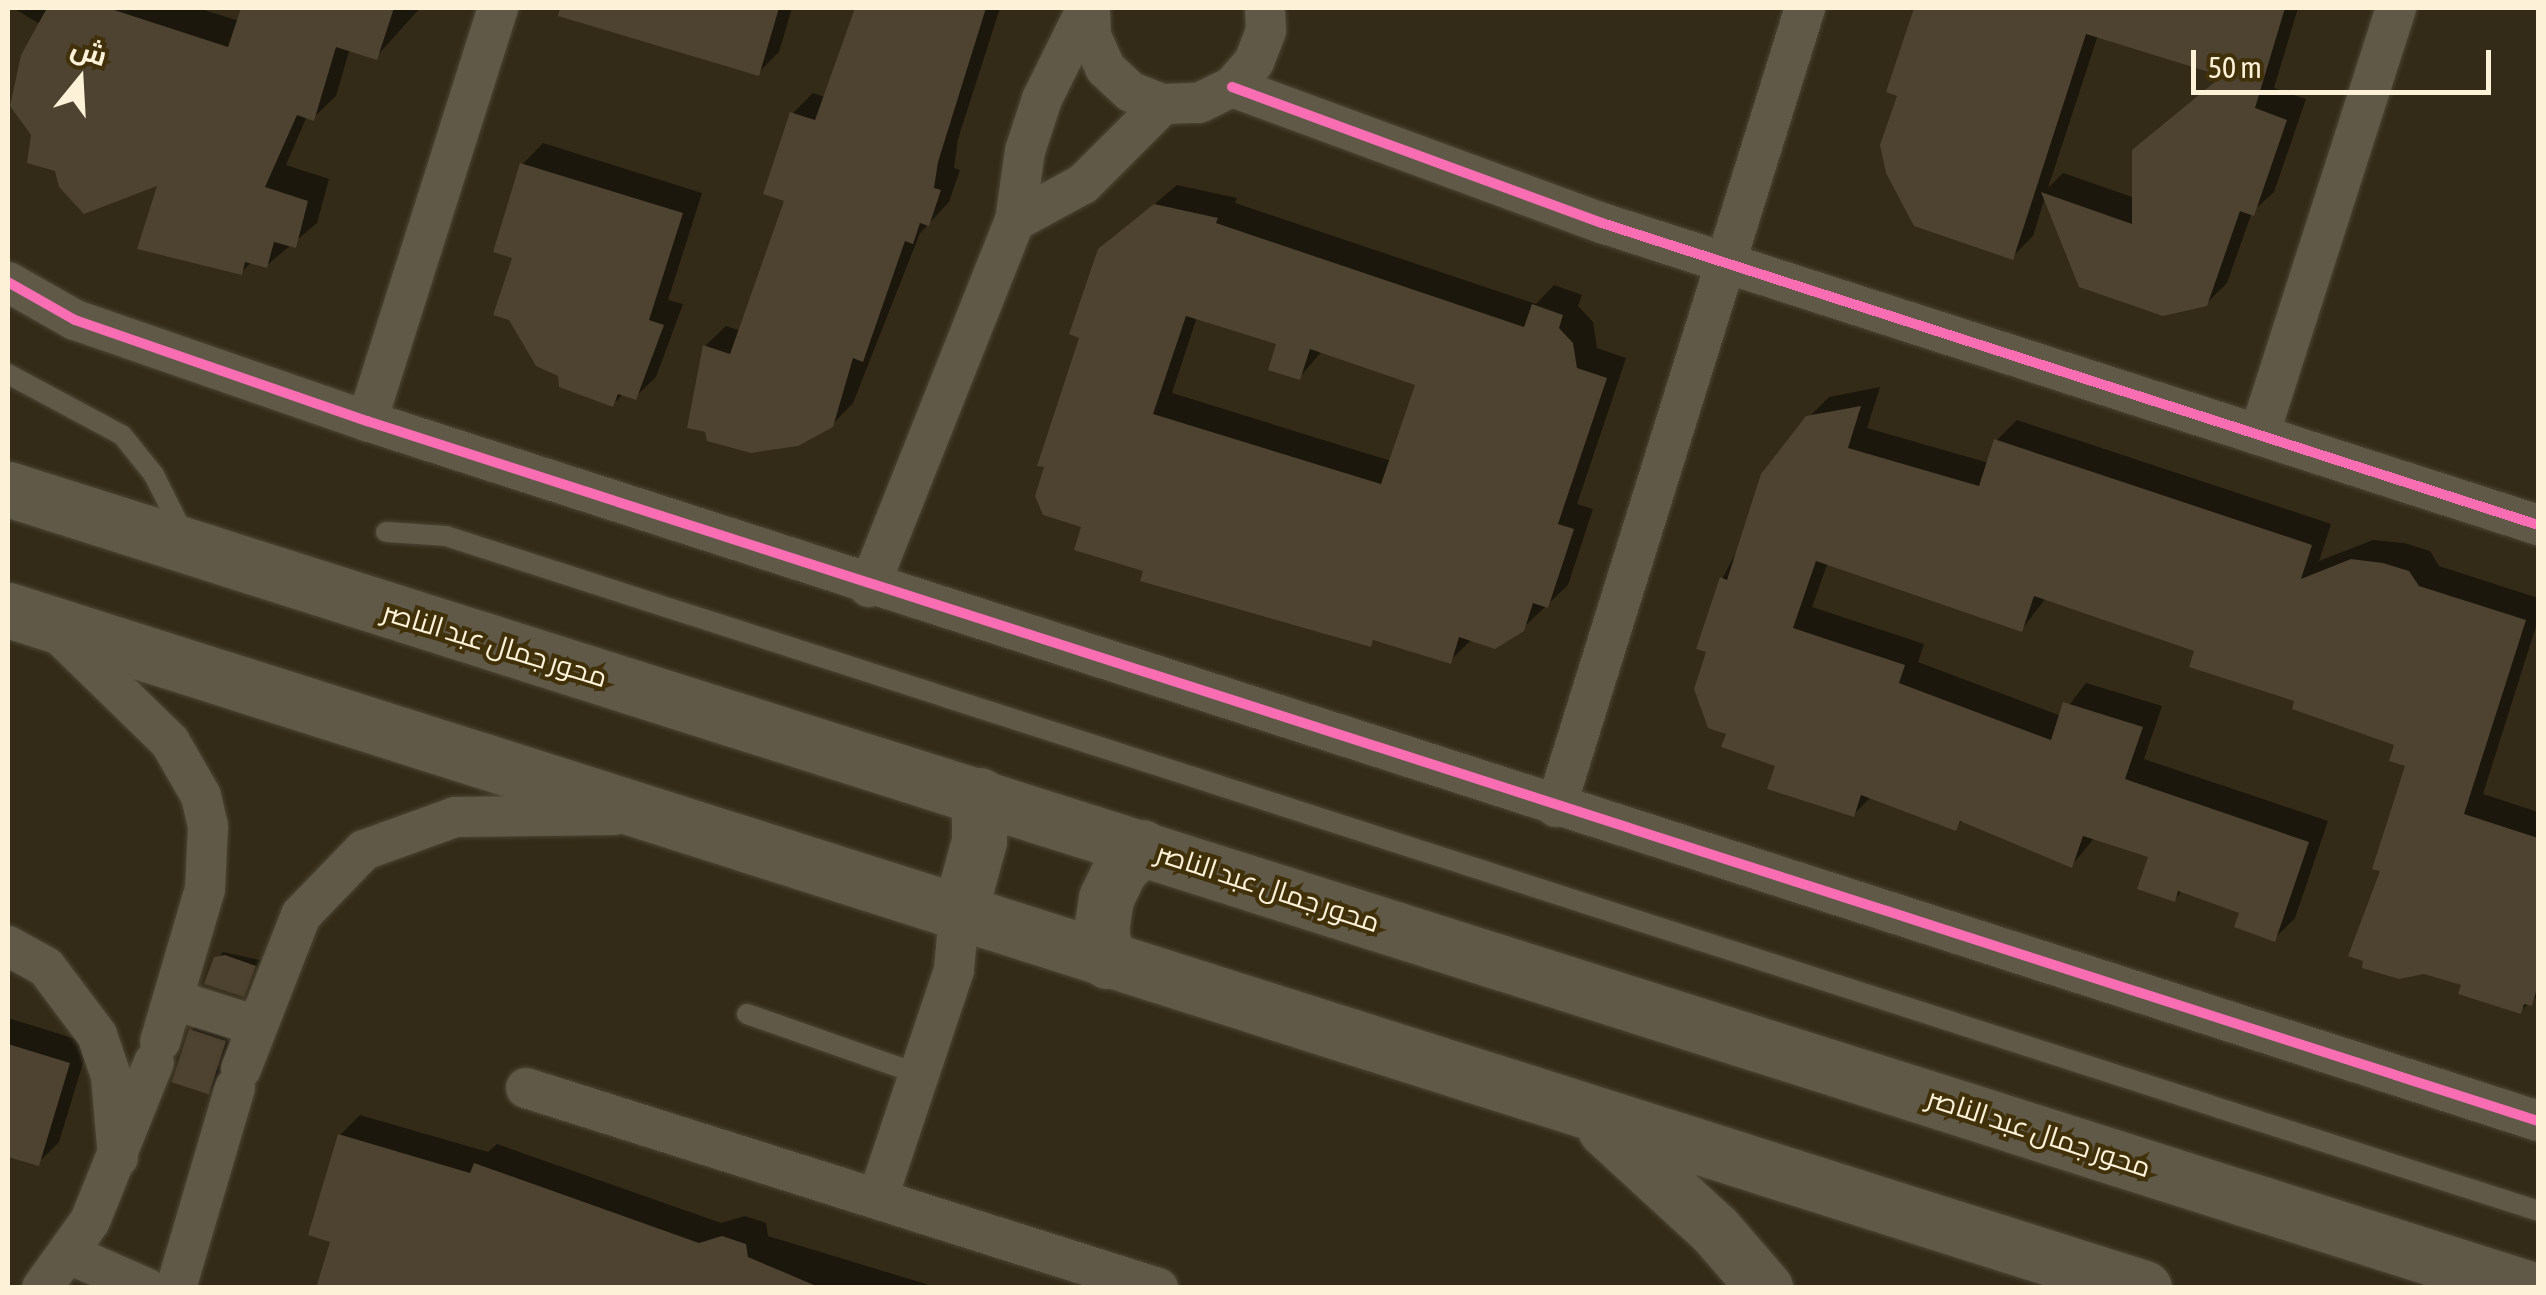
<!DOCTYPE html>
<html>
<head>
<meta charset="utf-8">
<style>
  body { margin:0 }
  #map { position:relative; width:2546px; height:1295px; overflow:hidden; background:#332b17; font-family:"Asap Condensed",Cairo,sans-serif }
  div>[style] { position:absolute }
  .shadow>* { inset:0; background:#0007 }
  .building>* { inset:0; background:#4e4230; transform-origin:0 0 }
  .roads { filter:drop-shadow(0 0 2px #4c4535) drop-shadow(0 0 2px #4c4535) }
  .service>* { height:20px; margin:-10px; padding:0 10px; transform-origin:10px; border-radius:10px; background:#605948 }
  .minor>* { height:40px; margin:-20px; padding:0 20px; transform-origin:20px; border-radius:20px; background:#605948 }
  .secondary>* { height:55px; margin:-27.5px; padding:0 27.5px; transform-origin:27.5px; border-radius:27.5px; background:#605948 }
  .cycleway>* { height:10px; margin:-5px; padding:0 5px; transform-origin:5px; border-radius:5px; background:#f96db3 }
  span { translate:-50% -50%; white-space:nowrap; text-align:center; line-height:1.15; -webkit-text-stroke:8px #40310a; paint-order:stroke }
  .street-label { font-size:28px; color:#fdf1d8 }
  .frame { position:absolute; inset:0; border:10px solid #fdf1d8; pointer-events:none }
  .north { position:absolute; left:30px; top:30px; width:100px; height:100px; -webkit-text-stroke:8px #40310a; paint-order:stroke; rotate:18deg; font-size:28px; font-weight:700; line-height:40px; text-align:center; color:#fdf1d8 }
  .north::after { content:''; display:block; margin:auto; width:35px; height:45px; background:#fdf1d8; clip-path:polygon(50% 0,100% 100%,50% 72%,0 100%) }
  .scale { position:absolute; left:2191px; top:50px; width:300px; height:45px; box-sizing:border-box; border:5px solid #fdf1d8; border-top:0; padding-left:12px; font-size:30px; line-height:35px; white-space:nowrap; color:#fdf1d8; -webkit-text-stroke:8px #40310a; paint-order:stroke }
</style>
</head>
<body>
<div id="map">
  <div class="shadow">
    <i style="clip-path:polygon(13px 8px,198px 8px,239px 21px,244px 8px,420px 8px,376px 57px,350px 48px,336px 96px,313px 118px,307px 116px,286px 165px,329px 179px,317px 223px,266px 266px,252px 261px,241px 273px,141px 247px,161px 182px,40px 24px)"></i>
    <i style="clip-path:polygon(602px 8px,792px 8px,779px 52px,758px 73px,606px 28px)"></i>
    <i style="clip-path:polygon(857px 8px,1000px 8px,958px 139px,954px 168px,960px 170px,949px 202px,920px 233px,853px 403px,832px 425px,752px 450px,690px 426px,705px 346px,726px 326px,741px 331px,787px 199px,792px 114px,813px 93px,825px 97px)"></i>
    <i style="clip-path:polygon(evenodd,1914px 8px,2298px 8px,2274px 88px,2306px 99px,2274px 192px,2252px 212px,2227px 283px,2206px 304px,2045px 197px,2033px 236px,2012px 257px,1901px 94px,1889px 90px,1914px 8px,2098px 35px,2224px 74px,2135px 151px,2135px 198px,2063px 173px,2048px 188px,2098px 35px)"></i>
    <i style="clip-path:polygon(543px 143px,702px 193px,668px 300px,683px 304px,656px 377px,635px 397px,624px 393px,613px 404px,515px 256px,523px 164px)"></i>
    <i style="clip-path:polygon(evenodd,1177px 185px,1237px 198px,1235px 203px,1536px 304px,1554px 285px,1582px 295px,1578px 306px,1593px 322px,1597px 348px,1626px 358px,1577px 504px,1593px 509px,1568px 585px,1522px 629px,1472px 639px,1450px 661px,1376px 638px,1370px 644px,1146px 570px,1084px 525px,1082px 336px,1101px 250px,1177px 185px,1197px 317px,1279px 342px,1300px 377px,1322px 351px,1418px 383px,1391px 461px,1172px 393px,1197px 317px)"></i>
    <i style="clip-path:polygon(1880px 387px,1867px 428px,1989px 463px,1996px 441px,2017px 420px,2331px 524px,2319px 561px,2373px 540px,2404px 543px,2430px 551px,2439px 566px,2538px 598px,2538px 620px,2483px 794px,2538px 812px,2538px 996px,2520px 1011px,2464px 984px,2383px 870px,2408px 764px,2397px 744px,2197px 650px,2046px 598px,2022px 629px,1828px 562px,1812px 607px,1924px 644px,1918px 662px,2061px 716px,2086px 683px,2162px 706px,2144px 759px,2328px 821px,2295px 918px,2274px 939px,2242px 911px,2183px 890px,2174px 899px,2151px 856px,2095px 837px,2072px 865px,1963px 820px,1955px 828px,1871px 797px,1853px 815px,1730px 732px,1709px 651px,1722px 579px,1808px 418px,1829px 397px)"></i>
    <i style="clip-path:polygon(223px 952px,260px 960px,243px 994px,217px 959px)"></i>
    <i style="clip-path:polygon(205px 1017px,238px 1028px,221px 1079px,207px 1093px,191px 1031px)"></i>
    <i style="clip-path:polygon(8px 1018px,89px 1043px,59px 1142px,38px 1163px,8px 1154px)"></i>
    <i style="clip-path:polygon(360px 1115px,488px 1152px,497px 1144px,721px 1223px,745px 1216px,766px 1223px,768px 1236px,939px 1288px,338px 1288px,333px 1240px,340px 1135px)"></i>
  </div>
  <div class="building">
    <i style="clip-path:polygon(47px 8px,108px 8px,228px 47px,241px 8px,394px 8px,377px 60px,336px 47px,314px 121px,297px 115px,265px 187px,308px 201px,296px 248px,274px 242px,267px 268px,245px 262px,242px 275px,137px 249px,157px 186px,84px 214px,59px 187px,55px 171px,27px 163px,31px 135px,10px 106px,21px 55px)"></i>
    <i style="clip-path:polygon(560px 8px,779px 8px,759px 76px,558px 16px)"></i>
    <i style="clip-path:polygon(855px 8px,986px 8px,938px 162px,934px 188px,941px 190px,929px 226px,920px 223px,913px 244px,905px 241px,863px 362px,853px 358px,833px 427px,798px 446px,751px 453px,707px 441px,705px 432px,687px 428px,703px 345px,730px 354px,784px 201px,763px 194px,790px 112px,815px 120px)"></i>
    <i style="clip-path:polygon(1914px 8px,2285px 8px,2255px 108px,2287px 120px,2254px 216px,2240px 211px,2207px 306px,2163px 316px,2079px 287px,2041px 192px,2132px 224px,2132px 150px,2222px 76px,2086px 34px,2013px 260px,1914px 226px,1886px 173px,1880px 145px,1897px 96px,1886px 92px)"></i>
    <i style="clip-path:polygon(520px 163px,683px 213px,649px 320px,664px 325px,636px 400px,618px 394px,613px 407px,559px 387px,558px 376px,536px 366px,509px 320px,493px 315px,512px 258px,493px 252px)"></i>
    <i style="clip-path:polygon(evenodd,1154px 204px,1218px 218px,1216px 223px,1524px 327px,1532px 304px,1563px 315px,1559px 328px,1573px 343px,1577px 368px,1607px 378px,1558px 524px,1574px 529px,1548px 608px,1533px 603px,1524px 631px,1495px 649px,1459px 637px,1451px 664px,1373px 640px,1371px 647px,1140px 581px,1143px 571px,1074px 550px,1081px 527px,1043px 515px,1035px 496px,1044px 467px,1037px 466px,1079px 338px,1069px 334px,1098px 249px,1154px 204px,1186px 316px,1276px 344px,1268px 370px,1300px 380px,1310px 349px,1415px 385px,1381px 484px,1153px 414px,1186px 316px)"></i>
    <i style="clip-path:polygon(1861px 406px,1848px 448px,1979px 486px,1994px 439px,2312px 545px,2301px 579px,2351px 559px,2383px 563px,2409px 571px,2419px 586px,2526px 620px,2464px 814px,2538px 838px,2538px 985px,2532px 1006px,2524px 1004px,2521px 1014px,2458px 994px,2461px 985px,2424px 974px,2399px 979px,2362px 968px,2363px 961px,2348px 956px,2380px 871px,2372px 869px,2405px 766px,2389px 761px,2394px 745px,2292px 709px,2294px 701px,2189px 667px,2194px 651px,2034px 596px,2022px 632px,1816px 561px,1793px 628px,1905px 665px,1899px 683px,2051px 740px,2063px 702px,2143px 727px,2125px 779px,2309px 842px,2275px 942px,2234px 927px,2239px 913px,2178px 891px,2175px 902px,2137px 889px,2148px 857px,2083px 836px,2072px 868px,1960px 821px,1956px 831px,1861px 795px,1854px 817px,1767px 789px,1775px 766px,1721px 747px,1726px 734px,1708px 728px,1694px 689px,1706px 652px,1696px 649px,1720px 577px,1727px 580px,1761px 474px,1806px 416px)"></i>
    <i style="clip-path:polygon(225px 955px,256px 966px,244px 997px,204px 984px,214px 957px)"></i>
    <i style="left:189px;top:1029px;width:39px;height:56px;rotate:18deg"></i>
    <i style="clip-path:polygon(8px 1044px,70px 1063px,39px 1166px,8px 1157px)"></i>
    <i style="clip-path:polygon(338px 1134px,470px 1173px,474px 1163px,699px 1243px,722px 1236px,746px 1244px,748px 1257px,821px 1288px,316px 1288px,330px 1242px,308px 1235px)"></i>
  </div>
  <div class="roads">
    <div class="service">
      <i style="left:8px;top:374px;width:129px;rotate:28.2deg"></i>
      <i style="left:122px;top:435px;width:51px;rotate:51.3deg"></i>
      <i style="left:154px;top:475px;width:69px;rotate:63.4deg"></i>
      <i style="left:386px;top:532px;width:60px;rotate:3.8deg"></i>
      <i style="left:446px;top:536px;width:2198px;rotate:17.88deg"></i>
      <i style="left:747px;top:1014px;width:181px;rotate:19.3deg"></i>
    </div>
    <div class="minor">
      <i style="left:1090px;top:8px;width:28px;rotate:88deg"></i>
      <i style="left:1091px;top:36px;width:35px;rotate:66deg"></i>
      <i style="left:1105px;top:68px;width:35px;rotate:43deg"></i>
      <i style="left:1131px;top:92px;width:34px;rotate:21deg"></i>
      <i style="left:1163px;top:104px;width:36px;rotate:-2deg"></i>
      <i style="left:1199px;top:103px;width:37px;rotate:-26deg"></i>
      <i style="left:1232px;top:87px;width:33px;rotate:-49deg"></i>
      <i style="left:1254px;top:62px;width:34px;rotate:-69deg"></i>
      <i style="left:1266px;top:30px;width:22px;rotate:-93deg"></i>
      <i style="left:1232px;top:87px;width:394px;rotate:20.2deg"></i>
      <i style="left:1602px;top:223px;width:984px;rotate:17.88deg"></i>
      <i style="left:1015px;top:221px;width:77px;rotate:-28.6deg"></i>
      <i style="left:1083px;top:184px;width:113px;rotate:-45deg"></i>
      <i style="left:8px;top:282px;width:77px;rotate:29.6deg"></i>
      <i style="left:75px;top:320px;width:309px;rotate:19.1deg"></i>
      <i style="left:367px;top:421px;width:2281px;rotate:17.87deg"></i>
      <i style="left:367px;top:421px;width:433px;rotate:-72.4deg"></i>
      <i style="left:2259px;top:435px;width:448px;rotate:-72.2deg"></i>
      <i style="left:869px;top:587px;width:394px;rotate:-68.3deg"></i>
      <i style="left:1015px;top:221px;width:71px;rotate:-81.9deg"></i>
      <i style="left:1025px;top:151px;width:55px;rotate:-71.9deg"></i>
      <i style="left:1042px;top:99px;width:102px;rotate:-63.7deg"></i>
      <i style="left:56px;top:631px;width:159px;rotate:44.2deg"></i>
      <i style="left:170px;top:742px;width:62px;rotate:60.1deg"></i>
      <i style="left:201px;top:796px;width:31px;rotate:77deg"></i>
      <i style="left:208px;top:826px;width:63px;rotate:92.7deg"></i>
      <i style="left:205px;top:889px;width:159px;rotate:106.4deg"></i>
      <i style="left:1556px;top:807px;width:837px;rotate:-72.69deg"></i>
      <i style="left:8px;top:946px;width:43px;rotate:28.9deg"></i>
      <i style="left:46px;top:967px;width:85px;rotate:53.1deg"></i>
      <i style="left:97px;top:1035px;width:43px;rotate:71.1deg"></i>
      <i style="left:111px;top:1076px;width:82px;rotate:85.1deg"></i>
      <i style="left:175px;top:1000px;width:86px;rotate:17.6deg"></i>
      <i style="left:241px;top:1069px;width:165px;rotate:-68.7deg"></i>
      <i style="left:301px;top:915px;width:91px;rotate:-45.9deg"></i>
      <i style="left:364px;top:850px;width:97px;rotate:-19.9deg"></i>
      <i style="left:455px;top:817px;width:159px;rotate:-0.7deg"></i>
      <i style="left:526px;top:1088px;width:663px;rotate:17.56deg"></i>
      <i style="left:878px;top:1197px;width:239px;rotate:-71.5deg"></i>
      <i style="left:954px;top:970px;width:56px;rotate:-84.9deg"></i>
      <i style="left:71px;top:1255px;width:82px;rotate:23.7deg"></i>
      <i style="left:42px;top:1288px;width:82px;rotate:-54.4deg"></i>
      <i style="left:90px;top:1221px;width:171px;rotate:-68.1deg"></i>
      <i style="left:176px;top:1288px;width:209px;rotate:-73.6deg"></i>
    </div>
    <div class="secondary">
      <i style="left:8px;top:489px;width:2643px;rotate:17.6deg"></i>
      <i style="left:8px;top:610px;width:2241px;rotate:17.61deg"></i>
      <i style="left:959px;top:914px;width:76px;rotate:-74.7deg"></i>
      <i style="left:979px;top:841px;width:46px;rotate:-90deg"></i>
      <i style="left:1107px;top:961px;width:32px;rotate:-101deg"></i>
      <i style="left:1101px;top:930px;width:32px;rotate:-81deg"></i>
      <i style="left:1106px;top:898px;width:32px;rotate:-64deg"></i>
      <i style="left:1120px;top:869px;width:31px;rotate:-45deg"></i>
      <i style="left:1605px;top:1129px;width:149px;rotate:42.6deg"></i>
      <i style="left:1715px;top:1230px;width:77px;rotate:49.2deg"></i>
    </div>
  </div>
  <div class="cycleway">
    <i style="left:1232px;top:87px;width:394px;rotate:20.2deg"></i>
    <i style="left:1602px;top:223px;width:984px;rotate:17.88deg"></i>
    <i style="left:8px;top:282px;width:77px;rotate:29.6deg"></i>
    <i style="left:75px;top:320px;width:309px;rotate:19.1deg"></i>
    <i style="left:367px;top:421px;width:2281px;rotate:17.87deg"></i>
  </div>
  <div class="street-label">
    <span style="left:495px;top:644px;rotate:17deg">محور جمال عبد الناصر</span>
    <span style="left:1268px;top:887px;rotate:18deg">محور جمال عبد الناصر</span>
    <span style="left:2039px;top:1132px;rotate:18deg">محور جمال عبد الناصر</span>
  </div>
  <div class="frame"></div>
  <div class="north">ش</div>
  <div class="scale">50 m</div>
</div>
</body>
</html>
